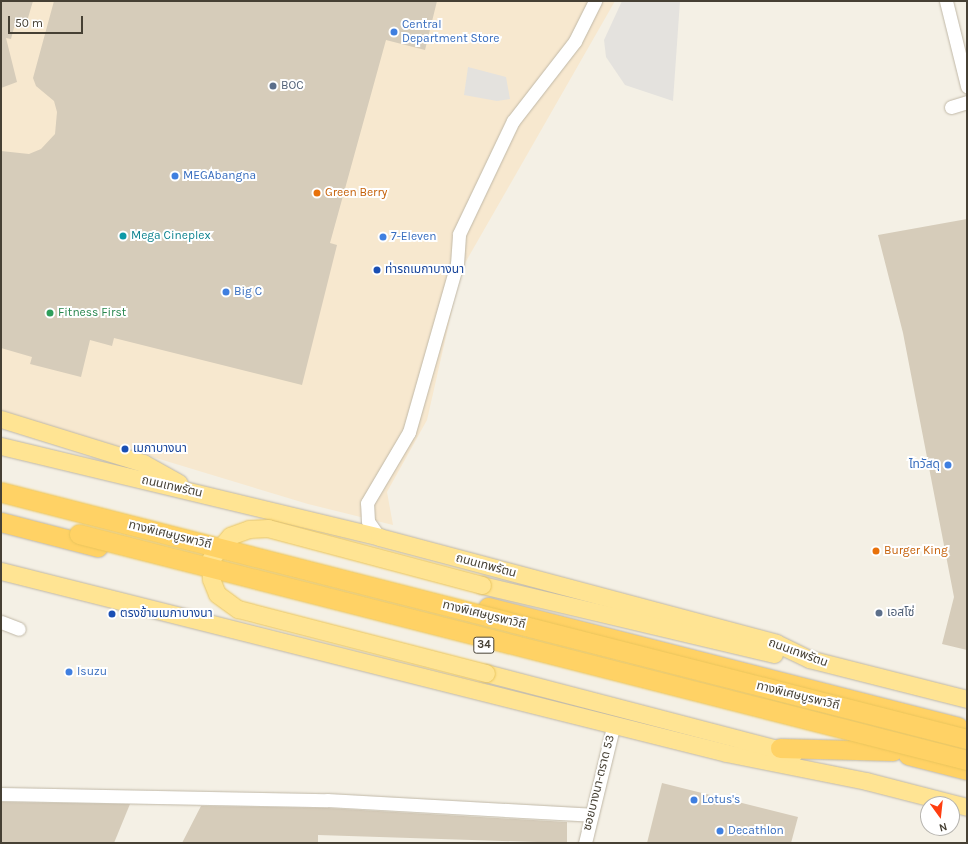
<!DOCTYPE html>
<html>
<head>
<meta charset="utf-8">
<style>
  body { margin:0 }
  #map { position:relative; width:968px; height:844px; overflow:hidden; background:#f4f0e5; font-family:Karla,"Noto Sans Thai",sans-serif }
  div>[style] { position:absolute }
  .commercial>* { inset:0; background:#f7e8cf }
  .parking>* { inset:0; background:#e4e2de }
  .building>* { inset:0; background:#d6ccba }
  .roads { filter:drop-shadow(0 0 1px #c0b8a7) drop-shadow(0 0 1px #c0b8a7) }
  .minor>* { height:13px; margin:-6.5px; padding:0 6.5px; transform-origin:6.5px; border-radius:6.5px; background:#fff }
  .major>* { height:17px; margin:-8.5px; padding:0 8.5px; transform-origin:8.5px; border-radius:8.5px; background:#ffe493 }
  .highway>* { height:19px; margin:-9.5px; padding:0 9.5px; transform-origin:9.5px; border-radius:9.5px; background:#ffd265 }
  .bridges { filter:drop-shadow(0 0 1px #eac55d) drop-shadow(0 0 1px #eac55d) }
  .major-bridge>* { height:17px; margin:-8.5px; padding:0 8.5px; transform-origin:8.5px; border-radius:8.5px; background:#ffe493 }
  .highway-bridge>* { height:19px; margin:-9.5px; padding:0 9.5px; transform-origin:9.5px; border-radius:9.5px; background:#ffd265 }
  .dots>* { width:11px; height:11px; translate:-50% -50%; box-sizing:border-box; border:2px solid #fff; border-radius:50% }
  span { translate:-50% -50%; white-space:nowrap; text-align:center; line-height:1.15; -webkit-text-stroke:4px #fff; paint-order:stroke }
  .shield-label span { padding:1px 3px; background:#fff; border:1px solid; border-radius:3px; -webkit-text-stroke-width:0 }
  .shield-label { font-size:11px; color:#464034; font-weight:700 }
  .shop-label { font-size:12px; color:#366cbe }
  .left { translate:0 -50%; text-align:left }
  .right { translate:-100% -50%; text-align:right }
  .service-label { font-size:12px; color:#4e5e75 }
  .food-label { font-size:12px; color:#c56008 }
  .culture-label { font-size:12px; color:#0d838f }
  .transit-label { font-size:12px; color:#164399 }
  .leisure-label { font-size:12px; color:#27864d }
  .street-label { font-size:12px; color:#464034 }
  .frame { position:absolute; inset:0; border:2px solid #464034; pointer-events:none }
  .north { position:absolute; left:920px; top:796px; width:40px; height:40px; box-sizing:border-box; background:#fff; border:1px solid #b5b3ae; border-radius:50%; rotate:165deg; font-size:11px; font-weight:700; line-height:16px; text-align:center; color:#464034 }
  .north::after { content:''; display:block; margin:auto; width:14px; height:18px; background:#ff3e11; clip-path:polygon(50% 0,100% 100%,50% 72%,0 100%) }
  .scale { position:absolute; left:8px; top:16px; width:75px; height:18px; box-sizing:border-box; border:2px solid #464034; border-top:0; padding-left:5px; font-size:12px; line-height:14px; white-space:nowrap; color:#464034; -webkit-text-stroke:3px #fff; paint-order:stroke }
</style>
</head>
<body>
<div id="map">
  <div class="commercial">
    <i style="clip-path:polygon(1px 1px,615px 1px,461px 270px,427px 420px,387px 492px,393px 525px,308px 504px,1px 411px)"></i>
  </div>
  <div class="parking">
    <i style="clip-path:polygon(622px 1px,680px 1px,673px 101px,625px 85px,606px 57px,604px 40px)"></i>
    <i style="clip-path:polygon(468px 67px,506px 77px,510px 99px,497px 101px,464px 95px)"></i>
  </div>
  <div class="building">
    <i style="clip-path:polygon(1px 1px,33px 1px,28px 18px,15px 24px,11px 39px,6px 38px,17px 82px,1px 88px)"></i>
    <i style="clip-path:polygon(54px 1px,437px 1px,425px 50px,386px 40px,330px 243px,337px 245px,302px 385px,114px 338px,112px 346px,90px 340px,81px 377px,30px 364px,32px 357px,1px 348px,1px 151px,29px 154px,41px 149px,55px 134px,57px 112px,54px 101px,36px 86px,33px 78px)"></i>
    <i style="clip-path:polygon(967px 219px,967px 650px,942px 644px,954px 597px,903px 333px,878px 235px)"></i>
    <i style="clip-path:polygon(662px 783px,798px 817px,791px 843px,647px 843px)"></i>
    <i style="clip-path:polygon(1px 802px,130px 804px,114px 843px,1px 843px)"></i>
    <i style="clip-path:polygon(201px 806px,327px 808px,567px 822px,567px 843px,318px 835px,318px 843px,182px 843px)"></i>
  </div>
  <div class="roads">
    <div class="minor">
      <i style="left:946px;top:1px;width:88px;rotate:76.1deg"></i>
      <i style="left:951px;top:107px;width:17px;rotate:-17deg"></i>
      <i style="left:379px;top:537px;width:19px;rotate:-125deg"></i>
      <i style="left:368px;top:521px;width:18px;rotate:-93deg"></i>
      <i style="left:367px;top:503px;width:82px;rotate:-59.4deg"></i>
      <i style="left:409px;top:432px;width:175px;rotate:-74.1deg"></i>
      <i style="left:457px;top:264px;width:30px;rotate:-86deg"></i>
      <i style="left:459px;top:234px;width:125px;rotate:-64.5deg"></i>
      <i style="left:513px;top:121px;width:101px;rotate:-52.2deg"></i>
      <i style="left:575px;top:41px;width:45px;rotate:-63.4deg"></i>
      <i style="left:1px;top:622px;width:19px;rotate:21deg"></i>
      <i style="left:1px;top:794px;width:326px;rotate:1.1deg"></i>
      <i style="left:327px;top:800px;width:265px;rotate:3.2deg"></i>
      <i style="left:585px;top:843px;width:123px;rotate:-76.4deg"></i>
    </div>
    <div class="major">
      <i style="left:1px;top:419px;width:149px;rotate:17.2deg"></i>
      <i style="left:143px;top:463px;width:41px;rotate:29.1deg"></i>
      <i style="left:1px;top:446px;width:389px;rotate:13.5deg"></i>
      <i style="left:379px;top:537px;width:411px;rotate:14.9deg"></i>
      <i style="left:776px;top:643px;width:37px;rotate:26deg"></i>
      <i style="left:809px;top:659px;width:163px;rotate:14.2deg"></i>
      <i style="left:1px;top:571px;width:747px;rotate:14.09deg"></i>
      <i style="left:726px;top:753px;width:143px;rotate:11.3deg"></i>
      <i style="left:866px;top:781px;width:104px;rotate:14.4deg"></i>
      <i style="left:482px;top:585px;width:300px;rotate:13.3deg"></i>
      <i style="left:486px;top:673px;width:318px;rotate:14.6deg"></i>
    </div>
    <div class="highway">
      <i style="left:1px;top:522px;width:100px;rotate:14.5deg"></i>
      <i style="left:488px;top:607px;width:485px;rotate:14.3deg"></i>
      <i style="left:780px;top:748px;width:113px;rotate:1.5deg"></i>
      <i style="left:908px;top:755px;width:61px;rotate:14.3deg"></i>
    </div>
  </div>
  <div class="bridges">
    <div class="major-bridge">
      <i style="left:482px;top:585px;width:221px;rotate:-165.1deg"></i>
      <i style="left:268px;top:528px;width:19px;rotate:177deg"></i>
      <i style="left:249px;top:529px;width:20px;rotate:160deg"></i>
      <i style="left:230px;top:536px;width:31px;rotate:130deg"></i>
      <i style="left:210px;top:560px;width:19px;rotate:87deg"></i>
      <i style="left:211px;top:579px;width:16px;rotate:68deg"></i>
      <i style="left:217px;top:594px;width:26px;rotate:36deg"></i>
      <i style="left:238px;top:609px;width:256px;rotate:14.5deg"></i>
    </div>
    <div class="highway-bridge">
      <i style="left:1px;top:492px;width:997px;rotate:14.34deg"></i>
      <i style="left:79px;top:534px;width:916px;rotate:14.28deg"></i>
    </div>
  </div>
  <div class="dots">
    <i style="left:394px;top:32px;background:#3f7fe0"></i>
    <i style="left:273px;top:86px;background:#5c6f8a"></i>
    <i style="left:175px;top:176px;background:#3f7fe0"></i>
    <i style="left:317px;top:193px;background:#e8710a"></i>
    <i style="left:123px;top:236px;background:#0f9aa8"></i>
    <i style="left:383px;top:237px;background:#3f7fe0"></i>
    <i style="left:377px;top:270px;background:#1a4fb4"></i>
    <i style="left:226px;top:292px;background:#3f7fe0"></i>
    <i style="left:50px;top:313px;background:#2e9e5b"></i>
    <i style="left:125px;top:449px;background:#1a4fb4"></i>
    <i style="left:948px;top:465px;background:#3f7fe0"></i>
    <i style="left:876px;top:551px;background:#e8710a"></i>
    <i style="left:879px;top:613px;background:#5c6f8a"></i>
    <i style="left:112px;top:614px;background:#1a4fb4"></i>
    <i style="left:69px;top:672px;background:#3f7fe0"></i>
    <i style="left:694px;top:800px;background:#3f7fe0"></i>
    <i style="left:720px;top:831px;background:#3f7fe0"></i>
  </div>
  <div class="shield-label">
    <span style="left:484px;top:645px">34</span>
  </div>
  <div class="shop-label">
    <span class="left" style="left:402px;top:32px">Central<br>Department Store</span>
    <span class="left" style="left:183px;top:176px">MEGAbangna</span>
    <span class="left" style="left:391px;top:237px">7-Eleven</span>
    <span class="left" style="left:234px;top:292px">Big C</span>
    <span class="right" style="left:940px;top:465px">ไทวัสดุ</span>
    <span class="left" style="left:77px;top:672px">Isuzu</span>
    <span class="left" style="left:702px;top:800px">Lotus's</span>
    <span class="left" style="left:728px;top:831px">Decathlon</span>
  </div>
  <div class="service-label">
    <span class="left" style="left:281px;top:86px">BOC</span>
    <span class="left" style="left:887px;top:613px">เอสโซ่</span>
  </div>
  <div class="food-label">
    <span class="left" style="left:325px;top:193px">Green Berry</span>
    <span class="left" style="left:884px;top:551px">Burger King</span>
  </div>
  <div class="culture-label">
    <span class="left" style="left:131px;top:236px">Mega Cineplex</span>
  </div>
  <div class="transit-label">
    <span class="left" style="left:385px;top:270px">ท่ารถเมกาบางนา</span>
    <span class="left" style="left:133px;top:449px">เมกาบางนา</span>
    <span class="left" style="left:120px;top:614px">ตรงข้ามเมกาบางนา</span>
  </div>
  <div class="leisure-label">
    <span class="left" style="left:58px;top:313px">Fitness First</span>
  </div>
  <div class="street-label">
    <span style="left:172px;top:487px;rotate:13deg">ถนนเทพรัตน</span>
    <span style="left:170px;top:535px;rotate:14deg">ทางพิเศษบูรพาวิถี</span>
    <span style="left:486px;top:566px;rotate:15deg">ถนนเทพรัตน</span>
    <span style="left:484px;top:615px;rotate:14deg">ทางพิเศษบูรพาวิถี</span>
    <span style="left:798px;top:653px;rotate:20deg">ถนนเทพรัตน</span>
    <span style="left:798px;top:696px;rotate:14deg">ทางพิเศษบูรพาวิถี</span>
    <span style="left:599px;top:783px;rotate:-76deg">ซอยบางนา-ตราด 53</span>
  </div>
  <div class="frame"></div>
  <div class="north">N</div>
  <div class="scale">50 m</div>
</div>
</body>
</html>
